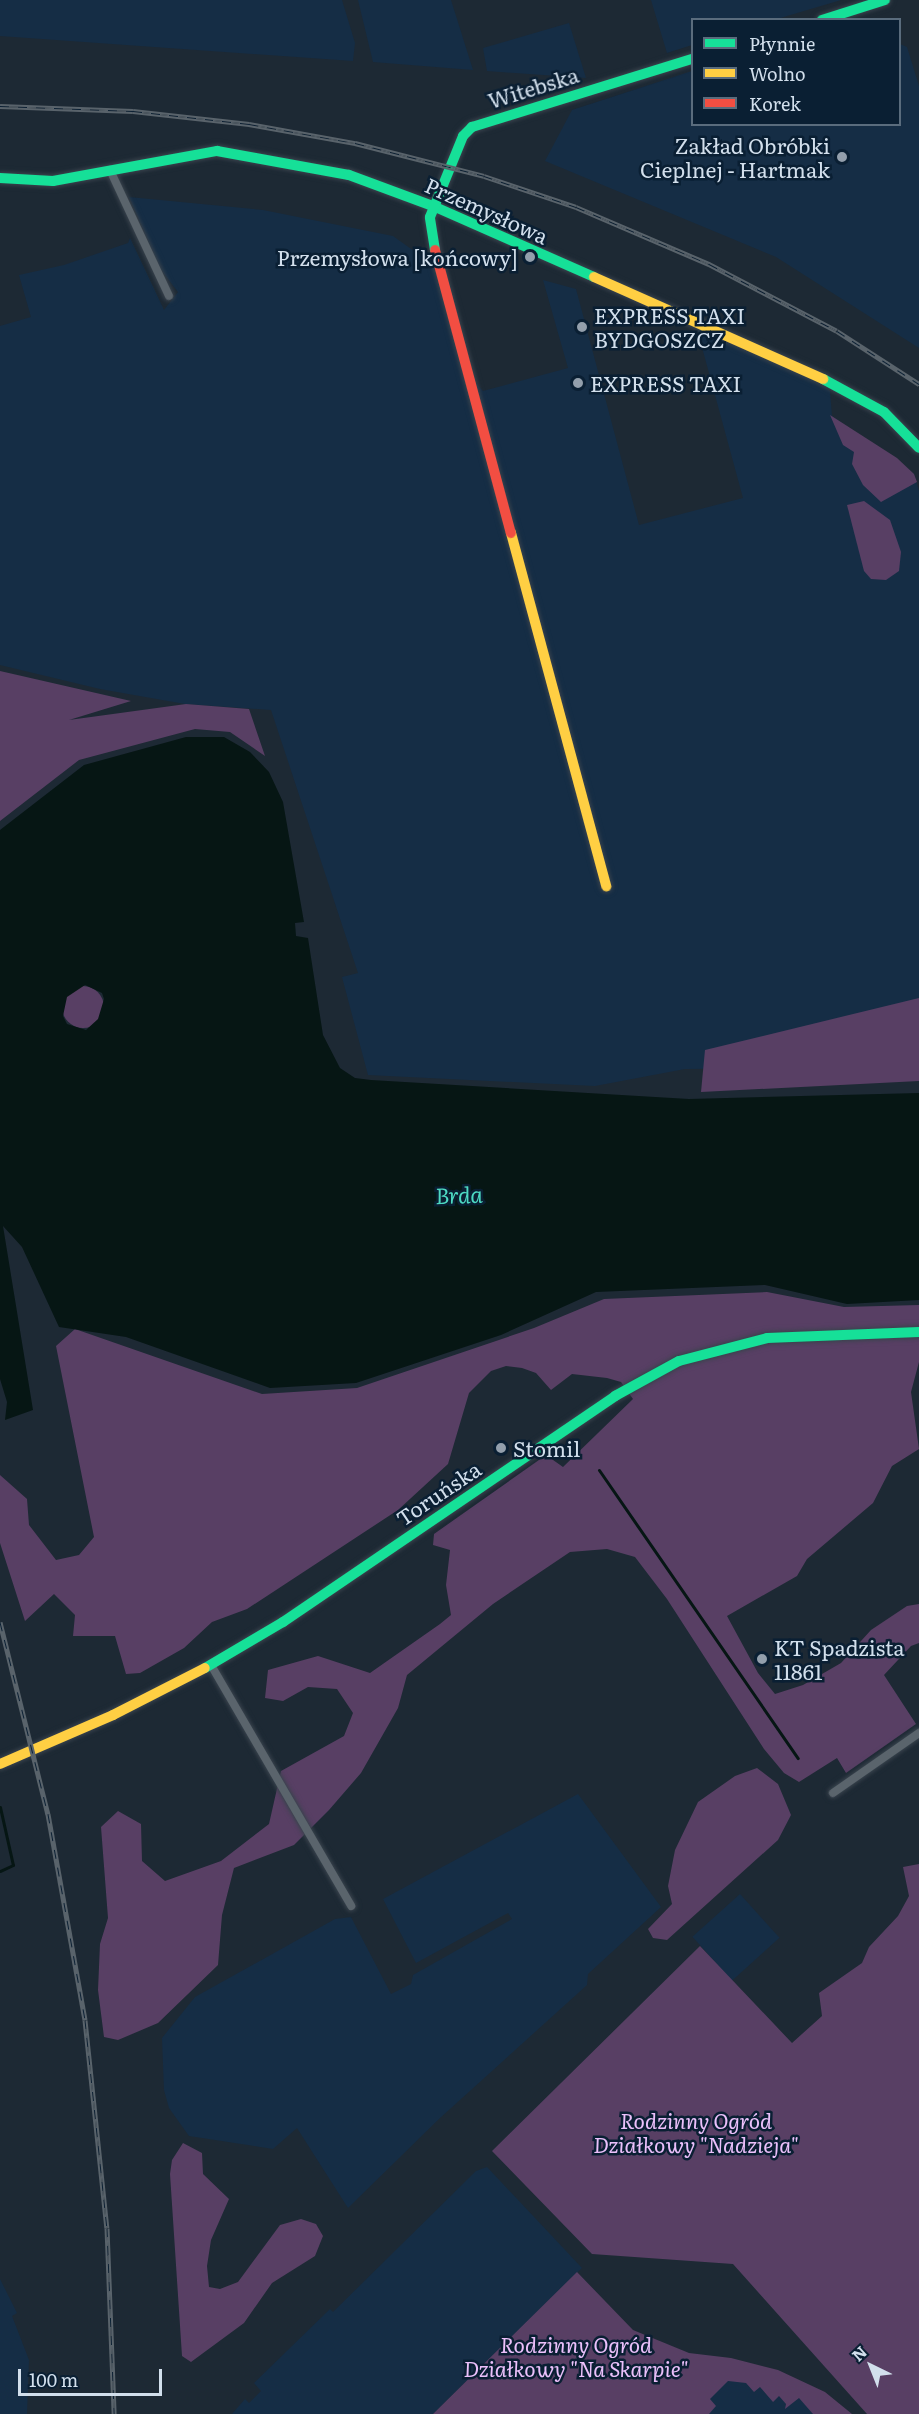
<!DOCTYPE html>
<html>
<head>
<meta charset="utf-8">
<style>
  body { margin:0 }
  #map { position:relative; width:919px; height:2414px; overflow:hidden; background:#1d2934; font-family:Literata,serif }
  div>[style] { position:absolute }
  .built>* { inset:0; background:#152d45; transform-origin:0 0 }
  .green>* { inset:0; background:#583f64 }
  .round { border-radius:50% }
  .water>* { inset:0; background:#061614 }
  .stream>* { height:3px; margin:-1.5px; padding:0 1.5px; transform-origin:1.5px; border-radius:1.5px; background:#061614 }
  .roads { filter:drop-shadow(0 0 2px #39434d) drop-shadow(0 0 2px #39434d) }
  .street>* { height:8px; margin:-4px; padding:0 4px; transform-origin:4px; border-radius:4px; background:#5a646c }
  .fast>* { height:10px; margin:-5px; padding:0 5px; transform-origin:5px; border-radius:5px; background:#16e098 }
  .slow>* { height:10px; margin:-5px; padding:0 5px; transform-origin:5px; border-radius:5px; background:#ffcf43 }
  .jam>* { height:10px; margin:-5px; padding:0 5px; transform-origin:5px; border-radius:5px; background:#f24e42 }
  .rail>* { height:5px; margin-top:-2.5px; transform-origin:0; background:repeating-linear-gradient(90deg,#0a1f33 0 9px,#59636b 0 18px); box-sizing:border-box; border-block:2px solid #59636b }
  .dots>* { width:16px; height:16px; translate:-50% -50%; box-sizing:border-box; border:3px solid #0a1f33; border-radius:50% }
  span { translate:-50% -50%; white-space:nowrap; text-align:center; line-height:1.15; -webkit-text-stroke:5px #0a1f33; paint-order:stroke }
  .street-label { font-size:21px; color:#d2dfec }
  .poi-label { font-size:21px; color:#d2dfec }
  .right { translate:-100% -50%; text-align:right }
  .left { translate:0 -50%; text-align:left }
  .park-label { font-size:21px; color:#ebc0fb; font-style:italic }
  .water-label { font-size:22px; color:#4dd9c3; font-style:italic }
  .legend { position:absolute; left:691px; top:18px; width:210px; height:108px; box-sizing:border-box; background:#0a1f33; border:2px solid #5a6c7d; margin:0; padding:8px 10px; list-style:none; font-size:18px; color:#d2dfec }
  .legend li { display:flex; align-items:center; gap:12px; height:30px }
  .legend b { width:30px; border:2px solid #5a6c7d }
  .north { position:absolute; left:841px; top:2336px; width:60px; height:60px; -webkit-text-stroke:4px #0a1f33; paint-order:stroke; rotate:317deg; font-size:16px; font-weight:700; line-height:24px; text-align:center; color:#d2dfec }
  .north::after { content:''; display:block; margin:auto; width:21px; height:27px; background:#d2dfec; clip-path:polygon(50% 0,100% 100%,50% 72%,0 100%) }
  .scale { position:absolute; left:18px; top:2369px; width:144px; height:27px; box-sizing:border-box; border:3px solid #d2dfec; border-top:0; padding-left:8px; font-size:18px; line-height:21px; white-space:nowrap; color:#d2dfec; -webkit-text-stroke:4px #0a1f33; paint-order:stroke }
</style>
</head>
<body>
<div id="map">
  <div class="built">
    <i style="clip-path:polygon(0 0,342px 0,355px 43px,353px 61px,0 36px)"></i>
    <i style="clip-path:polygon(358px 0,451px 0,473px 70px,373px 62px)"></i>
    <i style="clip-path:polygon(651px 0,841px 0,777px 19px,692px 20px,692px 45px,667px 53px)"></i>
    <i style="clip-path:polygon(569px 23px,586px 78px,487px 71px,483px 48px)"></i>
    <i style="clip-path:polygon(900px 44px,907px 47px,919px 86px,919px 348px,776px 257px,545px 161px,572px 110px,692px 71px,692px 124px,900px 124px)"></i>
    <i style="clip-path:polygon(129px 197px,263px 210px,393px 236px,435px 266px,461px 365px,483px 391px,568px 368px,543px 280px,576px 289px,639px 525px,743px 498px,697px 329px,820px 383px,830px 391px,832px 416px,914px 474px,919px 491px,919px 1067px,685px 1069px,595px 1086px,368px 1075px,342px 977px,358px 973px,271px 710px,185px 704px,100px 689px,0 665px,0 326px,31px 317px,19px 275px,64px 265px,128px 243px,130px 238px,164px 310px,178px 292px,161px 270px)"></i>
    <i style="clip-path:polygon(578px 1794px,661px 1907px,588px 1974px,587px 1985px,440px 2118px,348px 2208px,297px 2128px,273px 2149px,189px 2136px,169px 2108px,164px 2090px,162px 2038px,195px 1997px,335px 1919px,351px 1917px,391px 1994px,411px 1984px,413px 1975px,512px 1919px,508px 1913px,416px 1963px,383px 1899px)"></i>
    <i style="left:740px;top:1894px;width:59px;height:64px;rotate:48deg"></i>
    <i style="clip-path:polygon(487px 2167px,582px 2268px,433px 2414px,232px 2414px,245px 2399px,249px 2403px,261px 2391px,254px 2383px,330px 2309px,333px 2312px,476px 2171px)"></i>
    <i style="clip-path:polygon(0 2279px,17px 2313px,12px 2316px,29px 2360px,27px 2414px,0 2414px)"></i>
    <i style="clip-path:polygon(725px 2374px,793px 2390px,836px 2414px,689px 2414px)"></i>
  </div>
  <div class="green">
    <i style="clip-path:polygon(830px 415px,897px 458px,914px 474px,917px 482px,881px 502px,863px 485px,852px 464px,854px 452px,843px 445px)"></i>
    <i style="clip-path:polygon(864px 501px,890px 520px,901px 552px,899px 571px,886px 580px,871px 579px,864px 571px,847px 505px)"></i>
    <i style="clip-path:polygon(0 671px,131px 701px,69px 720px,186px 704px,249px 709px,265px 756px,230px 732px,195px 729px,79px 760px,0 821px)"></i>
    <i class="round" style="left:62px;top:986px;width:42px;height:42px"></i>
    <i style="clip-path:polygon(919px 998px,919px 1081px,701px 1092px,705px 1050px)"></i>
    <i style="clip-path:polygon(767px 1292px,844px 1307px,919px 1305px,919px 1362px,911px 1392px,919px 1449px,892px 1466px,873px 1503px,807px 1559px,797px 1576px,727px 1616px,758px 1673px,775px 1694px,803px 1685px,841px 1663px,871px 1630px,907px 1606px,919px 1604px,919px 1643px,911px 1646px,884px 1675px,916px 1724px,846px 1773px,837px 1758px,799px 1782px,784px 1773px,764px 1749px,667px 1599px,635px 1557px,607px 1549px,570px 1552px,493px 1604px,407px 1675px,398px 1708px,361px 1773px,329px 1810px,294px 1845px,234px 1868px,222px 1915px,218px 1965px,158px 2023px,118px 2040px,104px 2037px,98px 1990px,100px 1944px,108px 1918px,101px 1827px,118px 1811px,141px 1824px,142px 1861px,165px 1881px,221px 1861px,269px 1824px,281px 1771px,344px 1736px,353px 1713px,337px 1689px,308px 1687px,283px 1701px,265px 1698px,268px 1670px,318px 1656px,370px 1673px,440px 1624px,451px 1615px,446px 1585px,450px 1550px,433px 1545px,434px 1534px,546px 1455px,563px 1467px,633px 1399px,621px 1382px,607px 1378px,572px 1374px,551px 1390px,536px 1373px,522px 1368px,506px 1366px,491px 1371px,469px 1393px,448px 1464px,398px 1510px,247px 1609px,212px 1622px,184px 1648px,140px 1673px,126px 1674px,115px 1636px,73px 1636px,75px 1615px,54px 1594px,25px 1621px,0 1543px,0 1475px,27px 1499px,29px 1525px,56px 1560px,79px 1555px,94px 1537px,56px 1346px,75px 1329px,262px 1394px,357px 1388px,534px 1328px,604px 1299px)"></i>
    <i style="clip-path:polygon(757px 1768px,778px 1784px,791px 1815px,778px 1840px,667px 1940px,653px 1938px,648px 1929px,672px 1904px,668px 1886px,675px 1850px,698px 1802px,735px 1776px)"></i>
    <i style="clip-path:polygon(919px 1864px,919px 2414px,867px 2414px,733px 2264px,592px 2254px,492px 2151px,700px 1946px,792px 2043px,822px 2016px,819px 1993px,862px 1963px,869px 1947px,898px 1916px,909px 1896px,903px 1867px)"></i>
    <i style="clip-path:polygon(183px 2143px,202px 2153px,203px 2174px,229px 2199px,211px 2240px,207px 2266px,209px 2287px,220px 2289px,238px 2282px,280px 2225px,301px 2219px,316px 2224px,323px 2236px,315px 2256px,272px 2283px,244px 2323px,191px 2362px,182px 2356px,170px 2174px,172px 2160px)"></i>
    <i style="clip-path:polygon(577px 2272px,633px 2330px,689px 2353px,731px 2358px,778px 2370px,825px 2392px,852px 2414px,813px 2414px,799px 2398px,785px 2409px,786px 2404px,779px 2396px,773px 2402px,760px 2387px,754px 2392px,746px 2383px,728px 2381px,710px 2399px,716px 2406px,709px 2414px,433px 2414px)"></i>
  </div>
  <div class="water">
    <i style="clip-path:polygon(evenodd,186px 737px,224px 737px,250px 752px,269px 772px,283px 802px,304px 922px,295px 923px,296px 936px,308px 938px,323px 1035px,340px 1068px,355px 1078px,371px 1080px,689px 1099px,919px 1093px,919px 1300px,847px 1304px,765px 1285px,596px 1292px,501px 1335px,356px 1383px,270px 1388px,126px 1337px,59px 1327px,22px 1247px,3px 1226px,33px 1410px,5px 1420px,7px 1402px,0 1379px,0 830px,84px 765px,186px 737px,85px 985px,102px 993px,104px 999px,98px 1019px,86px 1030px,67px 1024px,63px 1016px,67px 997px,85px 985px)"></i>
  </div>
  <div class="stream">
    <i style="left:599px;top:1470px;width:350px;rotate:55.4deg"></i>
    <i style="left:0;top:1807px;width:59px;rotate:77.4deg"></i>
    <i style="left:13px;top:1865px;width:14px;rotate:155deg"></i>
  </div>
  <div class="roads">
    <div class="street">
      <i style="left:110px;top:170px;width:139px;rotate:64.9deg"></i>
      <i style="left:211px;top:1665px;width:279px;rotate:59.8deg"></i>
      <i style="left:833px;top:1793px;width:105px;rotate:-34.9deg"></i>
    </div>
    <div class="fast">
      <i style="left:822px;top:20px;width:66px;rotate:-17.6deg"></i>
      <i style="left:0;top:178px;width:53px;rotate:3.2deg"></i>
      <i style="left:53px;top:181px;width:167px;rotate:-10.4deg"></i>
      <i style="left:217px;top:151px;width:134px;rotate:10.3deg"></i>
      <i style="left:349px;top:175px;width:90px;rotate:20.3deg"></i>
      <i style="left:433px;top:206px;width:176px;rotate:23.8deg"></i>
      <i style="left:435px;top:250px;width:33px;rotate:-99deg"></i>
      <i style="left:430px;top:217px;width:87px;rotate:-67.8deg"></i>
      <i style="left:463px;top:136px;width:13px;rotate:-45deg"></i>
      <i style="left:472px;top:127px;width:230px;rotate:-17.2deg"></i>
      <i style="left:823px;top:379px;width:69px;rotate:28.4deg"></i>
      <i style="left:884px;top:412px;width:50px;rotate:45.8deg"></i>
      <i style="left:205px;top:1668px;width:91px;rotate:-30.5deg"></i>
      <i style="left:283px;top:1622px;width:402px;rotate:-34.2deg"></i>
      <i style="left:615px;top:1396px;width:73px;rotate:-28.7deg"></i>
      <i style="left:679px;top:1361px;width:91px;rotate:-14.6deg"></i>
      <i style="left:767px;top:1338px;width:152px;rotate:-2.3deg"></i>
    </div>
    <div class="slow">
      <i style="left:594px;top:277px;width:251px;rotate:24deg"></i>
      <i style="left:511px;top:533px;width:366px;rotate:74.9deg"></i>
      <i style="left:0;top:1764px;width:123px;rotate:-23.4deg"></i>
      <i style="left:113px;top:1715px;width:103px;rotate:-27.1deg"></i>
    </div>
    <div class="jam">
      <i style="left:435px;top:250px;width:293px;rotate:75deg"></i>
    </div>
  </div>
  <div class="rail">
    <i style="left:0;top:106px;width:133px;rotate:2.2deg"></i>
    <i style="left:133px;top:111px;width:117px;rotate:6.4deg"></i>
    <i style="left:249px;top:124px;width:108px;rotate:10.2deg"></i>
    <i style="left:355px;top:143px;width:133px;rotate:14.3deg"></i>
    <i style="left:484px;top:176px;width:97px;rotate:18.6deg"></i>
    <i style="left:576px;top:207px;width:145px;rotate:23.2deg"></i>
    <i style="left:709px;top:264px;width:144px;rotate:27.6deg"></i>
    <i style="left:837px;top:331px;width:98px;rotate:32.9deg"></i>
    <i style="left:0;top:1622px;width:198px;rotate:76deg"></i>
    <i style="left:48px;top:1814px;width:209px;rotate:79.8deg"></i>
    <i style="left:85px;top:2020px;width:209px;rotate:84deg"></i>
    <i style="left:107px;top:2228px;width:186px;rotate:87.8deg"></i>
  </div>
  <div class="dots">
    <i style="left:842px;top:157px;background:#939fac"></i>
    <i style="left:530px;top:257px;background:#939fac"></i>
    <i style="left:582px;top:327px;background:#939fac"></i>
    <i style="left:578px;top:383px;background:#939fac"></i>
    <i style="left:501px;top:1448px;background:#939fac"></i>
    <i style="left:762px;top:1659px;background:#939fac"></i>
  </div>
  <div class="street-label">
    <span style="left:533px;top:87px;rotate:-17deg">Witebska</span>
    <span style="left:487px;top:210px;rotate:24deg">Przemysłowa</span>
    <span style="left:438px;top:1493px;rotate:-34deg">Toruńska</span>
  </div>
  <div class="poi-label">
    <span class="right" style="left:830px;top:157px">Zakład Obróbki<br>Cieplnej - Hartmak</span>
    <span class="right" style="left:518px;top:257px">Przemysłowa [końcowy]</span>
    <span class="left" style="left:594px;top:327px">EXPRESS TAXI<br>BYDGOSZCZ</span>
    <span class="left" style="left:590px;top:383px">EXPRESS TAXI</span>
    <span class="left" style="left:513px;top:1448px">Stomil</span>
    <span class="left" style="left:774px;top:1659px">KT Spadzista<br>11861</span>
  </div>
  <div class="park-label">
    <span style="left:696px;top:2132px">Rodzinny Ogród<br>Działkowy "Nadzieja"</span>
    <span style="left:576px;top:2356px">Rodzinny Ogród<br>Działkowy "Na Skarpie"</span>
  </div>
  <div class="water-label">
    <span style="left:459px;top:1194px;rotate:-2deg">Brda</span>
  </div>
  <ul class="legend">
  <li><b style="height:8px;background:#16e098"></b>Płynnie</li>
  <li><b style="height:8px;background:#ffcf43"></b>Wolno</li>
  <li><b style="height:8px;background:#f24e42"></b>Korek</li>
  </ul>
  <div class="north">N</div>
  <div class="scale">100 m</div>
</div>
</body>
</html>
